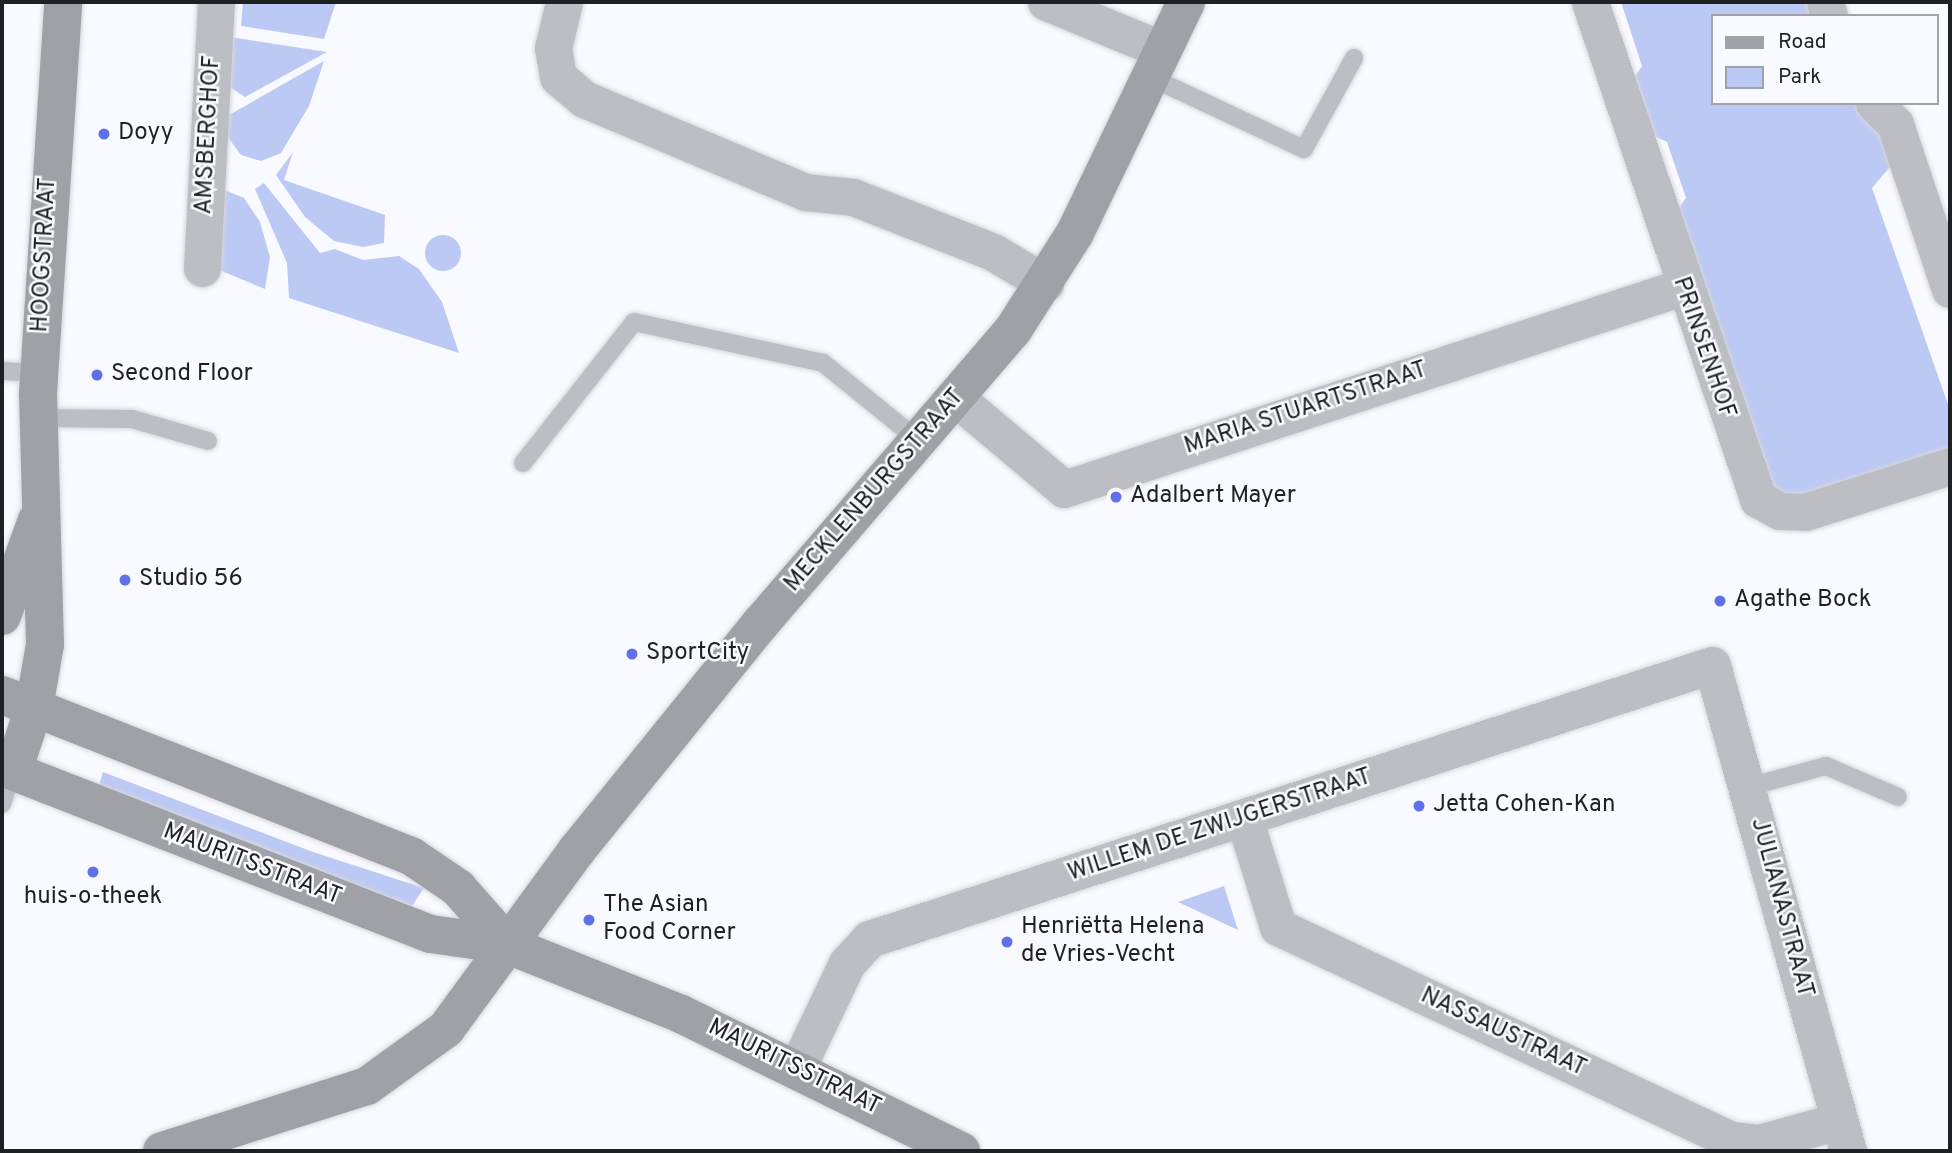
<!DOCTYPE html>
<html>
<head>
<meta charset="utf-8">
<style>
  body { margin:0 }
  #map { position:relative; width:1952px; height:1153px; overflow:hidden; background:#f9faff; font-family:Overpass,sans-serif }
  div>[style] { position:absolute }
  .green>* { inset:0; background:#bdc9f5 }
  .round { border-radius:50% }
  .roads { filter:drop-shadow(0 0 2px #d6d7dc) drop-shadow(0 0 2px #d6d7dc) }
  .lane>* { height:18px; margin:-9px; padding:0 9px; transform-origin:9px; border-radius:9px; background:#bdbec3 }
  .street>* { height:37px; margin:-18.5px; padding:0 18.5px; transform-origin:18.5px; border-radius:18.5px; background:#bdbec3 }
  .secondary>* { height:38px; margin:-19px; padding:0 19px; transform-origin:19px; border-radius:19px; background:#9fa1a7 }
  .dots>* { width:19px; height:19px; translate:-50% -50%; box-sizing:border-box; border:4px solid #f9faff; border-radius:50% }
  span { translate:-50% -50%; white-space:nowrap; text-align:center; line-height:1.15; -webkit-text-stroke:5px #f9faff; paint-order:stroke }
  .poi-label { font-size:24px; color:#1f2023 }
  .left { translate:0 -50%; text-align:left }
  .street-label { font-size:24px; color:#1f2023 }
  .frame { position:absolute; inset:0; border:4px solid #1f2023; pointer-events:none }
  .legend { position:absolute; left:1711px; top:14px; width:228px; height:91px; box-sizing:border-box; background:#f9faff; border:2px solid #a2a3a7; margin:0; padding:9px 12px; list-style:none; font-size:21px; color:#1f2023 }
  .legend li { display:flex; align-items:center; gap:14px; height:35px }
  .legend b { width:35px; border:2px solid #a2a3a7 }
</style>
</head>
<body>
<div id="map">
  <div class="green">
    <i style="clip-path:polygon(243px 2px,336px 2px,324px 39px,241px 26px)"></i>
    <i style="clip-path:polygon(1621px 2px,1812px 2px,1817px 16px,1712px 16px,1712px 103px,1854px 103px,1883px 131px,1895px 161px,1872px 188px,1950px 410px,1950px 448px,1798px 497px,1771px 489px,1676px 212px,1686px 198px,1667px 142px,1650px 134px,1632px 81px,1642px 66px)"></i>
    <i style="clip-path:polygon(230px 37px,327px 52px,245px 97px,227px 85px)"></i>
    <i style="clip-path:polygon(324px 61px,309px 106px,281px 153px,261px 161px,241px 155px,224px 132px,229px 115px)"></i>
    <i style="clip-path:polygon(293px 152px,284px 180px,385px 215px,384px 243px,363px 247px,334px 241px,305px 217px,276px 175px)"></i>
    <i style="clip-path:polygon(264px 183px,320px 253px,335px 249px,363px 260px,399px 256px,419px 269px,442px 302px,459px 353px,289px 298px,287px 263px,255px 189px)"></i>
    <i style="clip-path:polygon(222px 189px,244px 198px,260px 222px,270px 257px,265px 289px,217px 269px)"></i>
    <i class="round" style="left:425px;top:235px;width:36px;height:36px"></i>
    <i style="clip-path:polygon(103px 772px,313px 852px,424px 888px,412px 906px,99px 785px)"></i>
    <i style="clip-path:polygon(1224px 886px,1238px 930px,1178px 902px)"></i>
  </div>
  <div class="roads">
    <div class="lane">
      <i style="left:1150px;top:77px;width:170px;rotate:25.1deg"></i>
      <i style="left:1304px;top:149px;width:104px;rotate:-61.2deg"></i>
      <i style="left:2px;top:371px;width:37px;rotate:3deg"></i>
      <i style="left:39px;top:418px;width:93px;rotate:0.6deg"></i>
      <i style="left:132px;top:419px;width:79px;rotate:16.1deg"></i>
      <i style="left:523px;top:463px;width:179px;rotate:-51.8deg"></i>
      <i style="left:634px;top:322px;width:193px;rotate:12.2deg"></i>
      <i style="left:823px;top:363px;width:122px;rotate:39deg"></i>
      <i style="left:1748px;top:787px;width:81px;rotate:-15.1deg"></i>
      <i style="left:1826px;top:766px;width:78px;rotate:23.3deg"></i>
      <i style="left:2px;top:804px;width:35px;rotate:-72deg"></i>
    </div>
    <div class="street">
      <i style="left:564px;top:2px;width:47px;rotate:103.4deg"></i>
      <i style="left:553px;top:48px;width:29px;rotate:80deg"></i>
      <i style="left:558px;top:77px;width:34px;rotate:40deg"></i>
      <i style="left:584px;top:99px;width:240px;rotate:22.8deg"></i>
      <i style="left:805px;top:192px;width:48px;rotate:5.9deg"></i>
      <i style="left:853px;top:197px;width:150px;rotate:21.4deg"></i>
      <i style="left:993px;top:252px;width:61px;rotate:30.8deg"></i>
      <i style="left:1046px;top:2px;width:126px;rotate:22.3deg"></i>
      <i style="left:1590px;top:2px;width:525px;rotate:71.32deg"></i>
      <i style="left:1758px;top:499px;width:25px;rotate:29deg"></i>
      <i style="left:1780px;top:511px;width:25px;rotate:2deg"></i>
      <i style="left:1805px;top:512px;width:152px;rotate:-17.6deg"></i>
      <i style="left:1825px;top:2px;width:15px;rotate:74deg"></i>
      <i style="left:1874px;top:103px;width:30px;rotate:45deg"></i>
      <i style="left:1895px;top:124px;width:174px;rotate:71.6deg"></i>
      <i style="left:202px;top:268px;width:266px;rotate:-87deg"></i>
      <i style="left:956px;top:398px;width:141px;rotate:40.1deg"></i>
      <i style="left:1064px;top:489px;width:650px;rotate:-18.1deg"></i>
      <i style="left:1244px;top:818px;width:114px;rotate:72.7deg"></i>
      <i style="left:1278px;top:927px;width:501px;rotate:25.18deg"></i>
      <i style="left:1731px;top:1140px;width:28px;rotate:6deg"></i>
      <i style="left:1759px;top:1143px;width:83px;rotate:-15.4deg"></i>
      <i style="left:797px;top:1068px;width:116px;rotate:-64.5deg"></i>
      <i style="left:847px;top:963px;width:33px;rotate:-47deg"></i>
      <i style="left:869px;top:939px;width:886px;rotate:-18.01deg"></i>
      <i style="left:1712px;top:665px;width:505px;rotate:74.37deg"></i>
    </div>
    <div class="secondary">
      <i style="left:2px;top:616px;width:102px;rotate:-70deg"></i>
      <i style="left:2px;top:695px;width:440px;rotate:21.5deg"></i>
      <i style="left:411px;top:856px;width:57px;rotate:34.2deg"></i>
      <i style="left:458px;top:888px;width:76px;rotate:48.7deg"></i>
      <i style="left:2px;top:767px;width:460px;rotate:21.3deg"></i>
      <i style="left:431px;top:934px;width:78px;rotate:8.1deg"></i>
      <i style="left:508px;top:945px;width:186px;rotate:21.7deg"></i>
      <i style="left:681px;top:1014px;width:312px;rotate:26.1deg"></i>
      <i style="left:13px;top:771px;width:66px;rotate:-71.6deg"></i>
      <i style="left:34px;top:708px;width:65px;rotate:-80.2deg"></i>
      <i style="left:45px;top:644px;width:251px;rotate:-91.6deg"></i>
      <i style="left:38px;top:393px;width:392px;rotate:-86.3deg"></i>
      <i style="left:162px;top:1151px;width:215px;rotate:-17.6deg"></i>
      <i style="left:367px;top:1086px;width:97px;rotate:-35.8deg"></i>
      <i style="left:446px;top:1029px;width:222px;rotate:-53.8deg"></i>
      <i style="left:577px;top:850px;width:292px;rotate:-51deg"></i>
      <i style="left:761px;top:623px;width:386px;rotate:-49.3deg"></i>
      <i style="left:1013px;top:330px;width:115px;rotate:-57.4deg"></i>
      <i style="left:1075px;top:233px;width:256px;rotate:-64.3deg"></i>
    </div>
  </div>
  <div class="dots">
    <i style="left:104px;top:134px;background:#5e71e8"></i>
    <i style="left:97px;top:375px;background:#5e71e8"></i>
    <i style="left:1116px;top:497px;background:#5e71e8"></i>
    <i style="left:125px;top:580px;background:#5e71e8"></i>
    <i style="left:1720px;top:601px;background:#5e71e8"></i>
    <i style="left:632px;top:654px;background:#5e71e8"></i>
    <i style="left:1419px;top:806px;background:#5e71e8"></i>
    <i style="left:93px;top:872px;background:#5e71e8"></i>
    <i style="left:589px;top:920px;background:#5e71e8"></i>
    <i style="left:1007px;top:942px;background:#5e71e8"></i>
  </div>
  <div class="poi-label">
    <span class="left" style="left:118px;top:134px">Doyy</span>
    <span class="left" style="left:111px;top:375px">Second Floor</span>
    <span class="left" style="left:1130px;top:497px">Adalbert Mayer</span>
    <span class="left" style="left:139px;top:580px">Studio 56</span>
    <span class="left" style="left:1734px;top:601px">Agathe Bock</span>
    <span class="left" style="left:646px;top:654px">SportCity</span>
    <span class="left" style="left:1433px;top:806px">Jetta Cohen-Kan</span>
    <span style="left:93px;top:898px">huis-o-theek</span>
    <span class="left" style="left:603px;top:920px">The Asian<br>Food Corner</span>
    <span class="left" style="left:1021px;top:942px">Henriëtta Helena<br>de Vries-Vecht</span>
  </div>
  <div class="street-label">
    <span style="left:209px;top:135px;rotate:-87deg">AMSBERGHOF</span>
    <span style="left:45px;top:255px;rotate:-87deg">HOOGSTRAAT</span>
    <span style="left:1703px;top:348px;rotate:71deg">PRINSENHOF</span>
    <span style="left:1306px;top:409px;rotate:-18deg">MARIA STUARTSTRAAT</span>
    <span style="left:875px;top:491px;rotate:-49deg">MECKLENBURGSTRAAT</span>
    <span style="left:1220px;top:826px;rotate:-18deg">WILLEM DE ZWIJGERSTRAAT</span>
    <span style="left:252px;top:865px;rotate:21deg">MAURITSSTRAAT</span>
    <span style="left:1781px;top:908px;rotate:75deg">JULIANASTRAAT</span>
    <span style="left:1503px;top:1033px;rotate:25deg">NASSAUSTRAAT</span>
    <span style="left:794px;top:1068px;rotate:26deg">MAURITSSTRAAT</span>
  </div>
  <div class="frame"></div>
  <ul class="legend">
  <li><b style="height:9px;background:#9fa1a7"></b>Road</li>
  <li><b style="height:19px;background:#bdc9f5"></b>Park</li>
  </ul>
</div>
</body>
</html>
